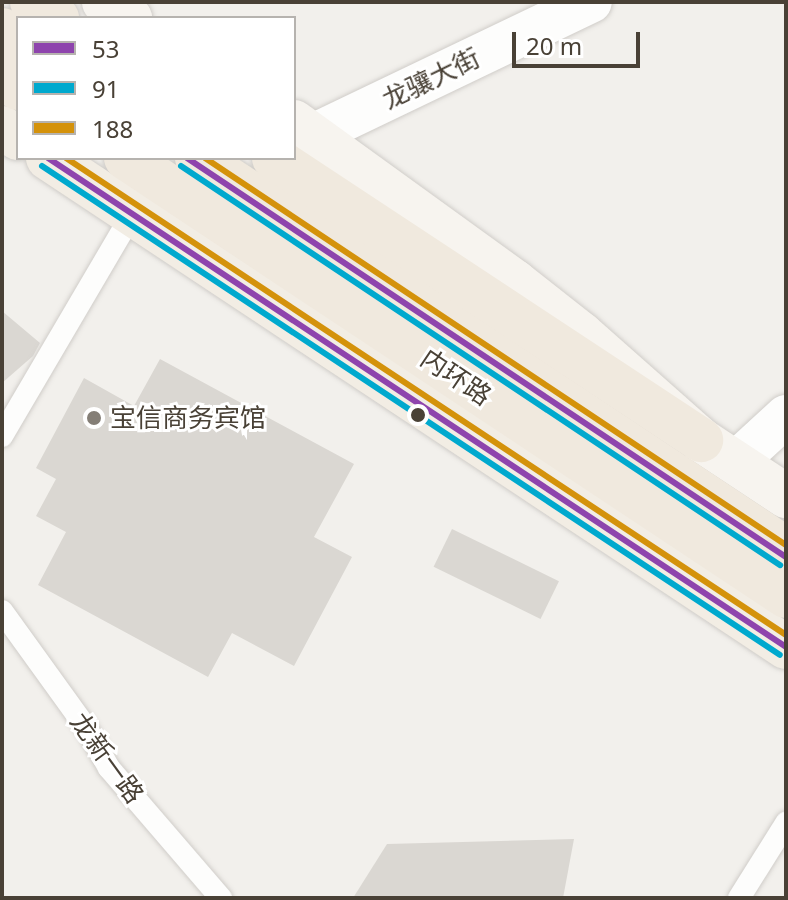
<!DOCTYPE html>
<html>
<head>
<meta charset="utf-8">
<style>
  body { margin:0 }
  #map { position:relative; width:788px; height:900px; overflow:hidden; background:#f2f0ec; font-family:"Noto Sans","Noto Sans SC",sans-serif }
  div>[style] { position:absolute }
  .building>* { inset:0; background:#dad7d2; transform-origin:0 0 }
  .roads { filter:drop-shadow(0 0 2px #d0cdc9) drop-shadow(0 0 2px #d0cdc9) }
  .service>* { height:22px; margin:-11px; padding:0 11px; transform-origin:11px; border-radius:11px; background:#fdfdfc }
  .minor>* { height:42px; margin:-21px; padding:0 21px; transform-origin:21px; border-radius:21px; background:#fdfdfc }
  .secondary>* { height:44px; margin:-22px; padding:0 22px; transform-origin:22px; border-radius:22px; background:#f7f4ef }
  .primary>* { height:44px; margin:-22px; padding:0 22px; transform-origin:22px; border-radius:22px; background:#f2ede4 }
  .trunk>* { height:44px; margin:-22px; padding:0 22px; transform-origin:22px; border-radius:22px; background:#f0e9de }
  .bus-1>* { height:6px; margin:-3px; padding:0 3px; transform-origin:3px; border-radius:3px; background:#8e44ad }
  .bus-2>* { height:6px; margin:-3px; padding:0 3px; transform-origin:3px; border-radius:3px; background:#00a9ce }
  .bus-3>* { height:6px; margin:-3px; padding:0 3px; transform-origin:3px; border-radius:3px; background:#d4920b }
  .dots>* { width:22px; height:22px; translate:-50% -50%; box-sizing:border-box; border:4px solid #fff; border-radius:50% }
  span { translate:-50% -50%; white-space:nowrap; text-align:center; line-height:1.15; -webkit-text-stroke:6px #fff; paint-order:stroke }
  .street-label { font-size:26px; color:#494136 }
  .poi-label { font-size:26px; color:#494136 }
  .left { translate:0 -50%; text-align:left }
  .frame { position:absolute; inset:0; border:4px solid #494136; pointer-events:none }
  .legend { position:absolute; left:16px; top:16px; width:280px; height:144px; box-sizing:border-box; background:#fff; border:2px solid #b6b3af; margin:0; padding:10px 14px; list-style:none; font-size:24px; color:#494136 }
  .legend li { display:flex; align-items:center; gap:16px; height:40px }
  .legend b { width:40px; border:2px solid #b6b3af }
  .scale { position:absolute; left:512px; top:32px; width:128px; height:36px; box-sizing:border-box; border:4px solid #494136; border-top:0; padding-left:10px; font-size:24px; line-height:28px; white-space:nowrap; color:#494136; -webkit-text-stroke:6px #fff; paint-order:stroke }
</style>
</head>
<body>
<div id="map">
  <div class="building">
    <i style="clip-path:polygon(2px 311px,40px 343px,33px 356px,2px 383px)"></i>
    <i style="clip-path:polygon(160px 359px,354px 464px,314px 537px,352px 557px,294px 666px,232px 633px,208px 677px,38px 585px,66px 532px,36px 516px,56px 479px,36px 468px,84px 378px,134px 406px)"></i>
    <i style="left:452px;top:529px;width:119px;height:42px;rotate:26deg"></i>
    <i style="clip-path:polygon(574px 839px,563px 898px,353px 898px,387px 844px)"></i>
  </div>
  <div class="roads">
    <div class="service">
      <i style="left:2px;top:436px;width:257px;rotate:-59.6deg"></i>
      <i style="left:2px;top:611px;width:145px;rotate:54.2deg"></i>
      <i style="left:87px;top:729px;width:45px;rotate:60.6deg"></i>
      <i style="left:109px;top:768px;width:172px;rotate:49.3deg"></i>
      <i style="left:739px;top:898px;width:89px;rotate:-57.9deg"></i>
    </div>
    <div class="minor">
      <i style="left:313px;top:135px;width:308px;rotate:-25.6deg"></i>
      <i style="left:736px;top:462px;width:68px;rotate:-42.6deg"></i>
    </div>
    <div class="secondary">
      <i style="left:104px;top:2px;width:31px;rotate:32deg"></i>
      <i style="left:294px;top:122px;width:273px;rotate:35.9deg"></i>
      <i style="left:515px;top:282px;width:84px;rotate:38.2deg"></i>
      <i style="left:581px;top:334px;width:160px;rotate:41.5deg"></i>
      <i style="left:701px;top:440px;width:102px;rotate:33.4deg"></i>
    </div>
    <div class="primary">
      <i style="left:2px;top:128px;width:19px;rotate:32deg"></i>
      <i style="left:48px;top:158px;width:885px;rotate:33.53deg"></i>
    </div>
    <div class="trunk">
      <i style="left:32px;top:2px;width:30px;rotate:33deg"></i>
      <i style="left:2px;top:30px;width:19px;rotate:35deg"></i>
      <i style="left:2px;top:78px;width:19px;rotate:32deg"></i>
      <i style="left:126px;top:158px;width:792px;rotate:33.57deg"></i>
      <i style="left:197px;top:158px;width:707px;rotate:33.58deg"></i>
      <i style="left:274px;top:158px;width:512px;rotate:33.44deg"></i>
    </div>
  </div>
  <div class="bus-1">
    <i style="left:48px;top:158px;width:885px;rotate:33.53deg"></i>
    <i style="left:187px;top:158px;width:720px;rotate:33.67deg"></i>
  </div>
  <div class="bus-2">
    <i style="left:42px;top:166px;width:885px;rotate:33.53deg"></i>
    <i style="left:181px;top:166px;width:720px;rotate:33.67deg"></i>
  </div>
  <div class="bus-3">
    <i style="left:66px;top:158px;width:864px;rotate:33.52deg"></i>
    <i style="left:205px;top:158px;width:698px;rotate:33.67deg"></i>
  </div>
  <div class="dots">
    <i style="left:418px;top:415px;background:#494136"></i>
    <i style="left:94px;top:418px;background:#847e76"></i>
  </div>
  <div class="street-label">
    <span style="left:431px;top:79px;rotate:-26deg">龙骧大街</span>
    <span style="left:456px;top:377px;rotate:34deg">内环路</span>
    <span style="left:107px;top:758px;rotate:54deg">龙新一路</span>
  </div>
  <div class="poi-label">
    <span class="left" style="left:110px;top:418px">宝信商务宾馆</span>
  </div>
  <div class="frame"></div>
  <ul class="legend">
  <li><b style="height:10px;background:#8e44ad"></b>53</li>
  <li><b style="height:10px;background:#00a9ce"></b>91</li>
  <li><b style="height:10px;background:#d4920b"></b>188</li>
  </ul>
  <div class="scale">20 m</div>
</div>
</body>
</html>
